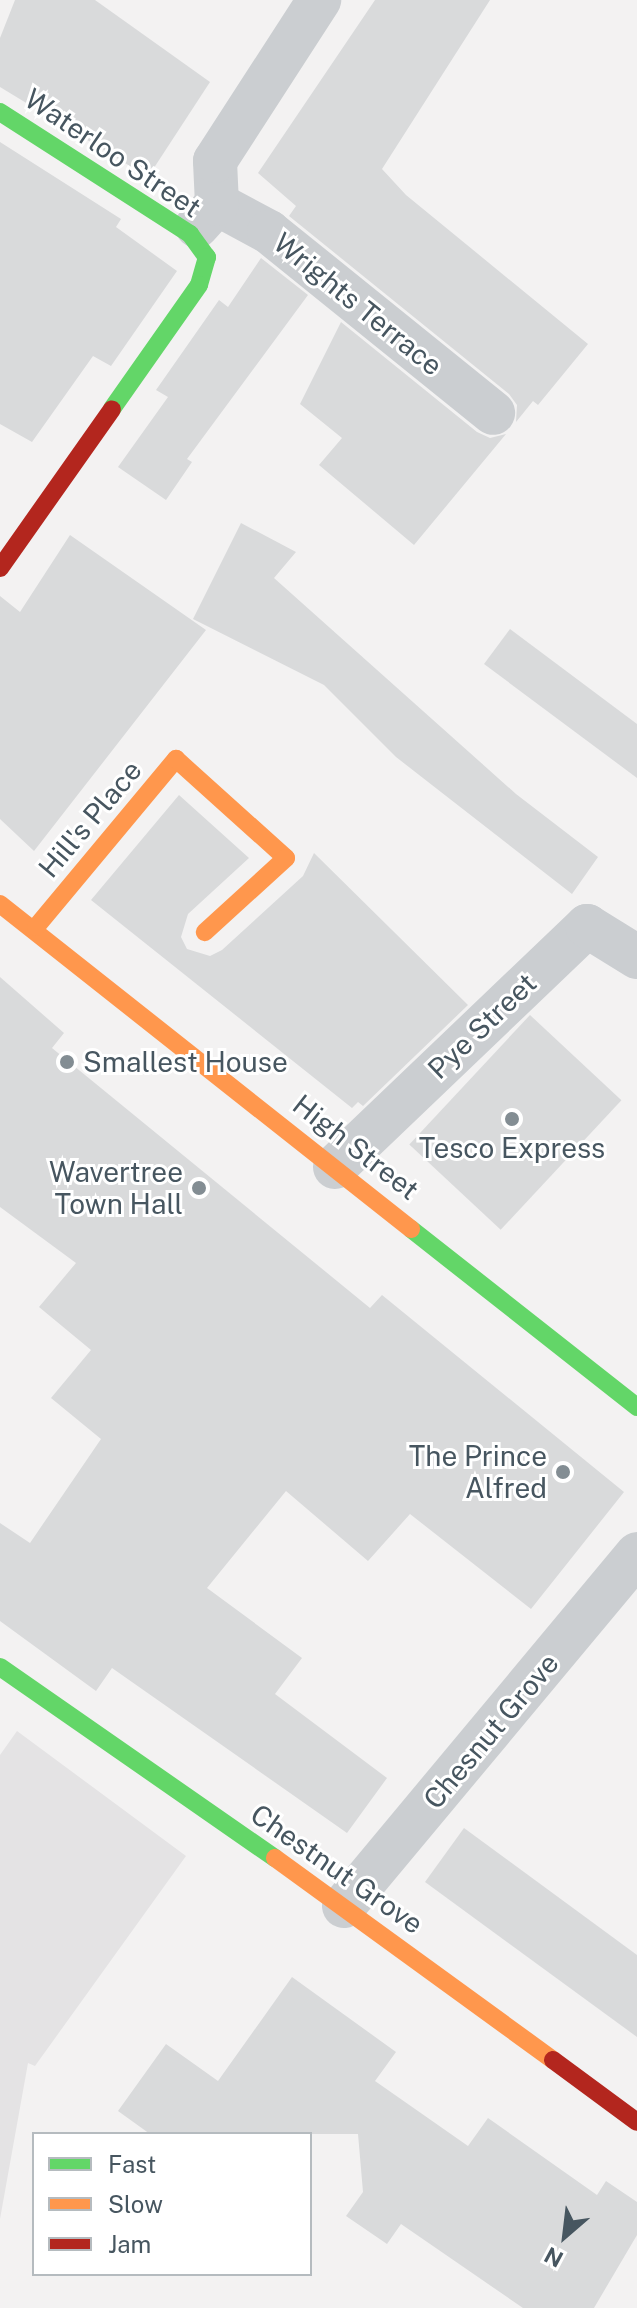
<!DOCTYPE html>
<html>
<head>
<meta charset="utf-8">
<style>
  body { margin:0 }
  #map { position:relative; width:637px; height:2308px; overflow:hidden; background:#f3f2f2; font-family:"Public Sans",sans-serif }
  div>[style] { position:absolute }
  .education>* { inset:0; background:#e4e3e4 }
  .building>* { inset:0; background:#d9dadb; transform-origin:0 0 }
  .street>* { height:44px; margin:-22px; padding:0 22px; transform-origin:22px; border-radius:22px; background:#cbced1 }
  .fast>* { height:18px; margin:-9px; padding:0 9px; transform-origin:9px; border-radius:9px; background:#63d668 }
  .slow>* { height:18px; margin:-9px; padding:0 9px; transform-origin:9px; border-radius:9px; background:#ff974d }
  .jam>* { height:18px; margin:-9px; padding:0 9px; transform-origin:9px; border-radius:9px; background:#b3261e }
  .dots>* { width:22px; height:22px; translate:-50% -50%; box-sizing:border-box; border:4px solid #fff; border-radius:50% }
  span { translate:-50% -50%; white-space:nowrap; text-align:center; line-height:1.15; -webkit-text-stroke:6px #fff; paint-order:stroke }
  .street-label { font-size:28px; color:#475660 }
  .poi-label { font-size:28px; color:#475660 }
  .left { translate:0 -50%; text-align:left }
  .right { translate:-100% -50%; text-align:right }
  .legend { position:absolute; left:32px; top:2132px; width:280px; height:144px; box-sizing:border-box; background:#fff; border:2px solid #b5bbbf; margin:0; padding:10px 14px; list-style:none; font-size:24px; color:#475660 }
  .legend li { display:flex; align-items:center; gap:16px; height:40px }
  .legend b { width:40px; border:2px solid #b5bbbf }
  .north { position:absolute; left:525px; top:2196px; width:80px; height:80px; -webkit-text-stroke:6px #fff; paint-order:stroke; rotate:208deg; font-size:22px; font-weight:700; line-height:32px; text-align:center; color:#475660 }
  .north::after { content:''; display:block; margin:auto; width:28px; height:36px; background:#475660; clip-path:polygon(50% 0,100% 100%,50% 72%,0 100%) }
</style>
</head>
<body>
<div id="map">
  <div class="education">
    <i style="clip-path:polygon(17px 1731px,186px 1856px,35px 2066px,28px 2063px,0 2219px,0 1755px)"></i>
  </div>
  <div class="building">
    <i style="clip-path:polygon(15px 0,95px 0,210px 82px,148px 177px,0 87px,0 38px)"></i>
    <i style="clip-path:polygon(375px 0,490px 0,382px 169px,406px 195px,588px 344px,538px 405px,533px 401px,516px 422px,517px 405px,509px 394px,289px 216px,296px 206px,258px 173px)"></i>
    <i style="clip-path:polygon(0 142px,121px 219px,116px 227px,177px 271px,111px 366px,93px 356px,32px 442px,0 424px)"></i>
    <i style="clip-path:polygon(261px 258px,308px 295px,187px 459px,192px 462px,166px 500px,118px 467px,168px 397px,156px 390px,219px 300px,228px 307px)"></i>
    <i style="clip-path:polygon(341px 322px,477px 432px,490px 438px,506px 434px,414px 545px,319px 465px,342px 438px,300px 404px)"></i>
    <i style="clip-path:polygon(241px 523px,296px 552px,274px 578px,516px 794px,598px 857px,572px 894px,396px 757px,324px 685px,193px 619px)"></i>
    <i style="clip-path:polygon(70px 535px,206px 630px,34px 851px,0 819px,0 596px,20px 612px)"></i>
    <i style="clip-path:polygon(510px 629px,637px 724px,637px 778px,484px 664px)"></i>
    <i style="clip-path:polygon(179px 795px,249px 858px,188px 914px,181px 937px,187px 949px,210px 956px,222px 950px,303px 876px,314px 853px,468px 1005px,363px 1106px,358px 1102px,352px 1108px,91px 900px)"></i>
    <i style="clip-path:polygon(0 977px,64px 1033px,52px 1048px,370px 1308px,382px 1295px,624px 1492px,531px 1609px,410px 1514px,368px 1561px,286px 1491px,207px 1588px,302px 1658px,275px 1694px,387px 1778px,347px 1833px,112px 1668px,96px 1691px,0 1621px,0 1523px,30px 1543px,101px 1439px,51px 1398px,91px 1350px,39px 1307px,76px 1263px,0 1207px)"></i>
    <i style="left:530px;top:1015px;width:125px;height:177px;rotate:43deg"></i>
    <i style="clip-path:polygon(464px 1828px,637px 1955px,637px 2037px,425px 1882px)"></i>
    <i style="clip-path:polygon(292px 1977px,396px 2052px,375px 2081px,468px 2146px,488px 2118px,597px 2195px,606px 2181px,637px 2202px,637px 2235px,594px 2308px,523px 2308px,401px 2224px,387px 2244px,346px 2216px,363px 2192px,358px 2134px,150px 2134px,118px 2111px,166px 2044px,218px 2081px)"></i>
  </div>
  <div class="street">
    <i style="left:217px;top:204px;width:59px;rotate:28.3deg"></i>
    <i style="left:269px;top:232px;width:288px;rotate:38.9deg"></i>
    <i style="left:197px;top:226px;width:30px;rotate:-48deg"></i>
    <i style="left:217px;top:204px;width:43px;rotate:-92.7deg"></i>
    <i style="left:215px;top:161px;width:192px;rotate:-57.1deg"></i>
    <i style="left:335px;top:1167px;width:349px;rotate:-43.7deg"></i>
    <i style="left:587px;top:926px;width:59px;rotate:31.8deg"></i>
    <i style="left:344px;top:1906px;width:458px;rotate:-50.2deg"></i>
  </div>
  <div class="fast">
    <i style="left:0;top:112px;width:226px;rotate:32.7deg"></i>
    <i style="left:190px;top:234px;width:29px;rotate:54deg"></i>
    <i style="left:207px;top:257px;width:29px;rotate:106deg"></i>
    <i style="left:199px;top:285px;width:151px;rotate:125.1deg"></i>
    <i style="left:411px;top:1229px;width:288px;rotate:38.2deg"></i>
    <i style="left:0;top:1667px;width:335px;rotate:34.8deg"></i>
  </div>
  <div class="slow">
    <i style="left:0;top:904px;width:524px;rotate:38.34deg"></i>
    <i style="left:36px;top:927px;width:219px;rotate:-50.2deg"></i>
    <i style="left:176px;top:759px;width:148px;rotate:42deg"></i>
    <i style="left:286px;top:858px;width:110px;rotate:137.6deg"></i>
    <i style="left:275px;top:1858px;width:344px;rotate:36deg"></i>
  </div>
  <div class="jam">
    <i style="left:0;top:568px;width:194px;rotate:-54.8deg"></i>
    <i style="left:553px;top:2060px;width:104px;rotate:36.4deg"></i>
  </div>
  <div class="dots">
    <i style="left:67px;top:1062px;background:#838d93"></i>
    <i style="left:512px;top:1119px;background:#838d93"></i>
    <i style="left:199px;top:1188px;background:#838d93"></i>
    <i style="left:563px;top:1472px;background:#838d93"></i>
  </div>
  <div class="street-label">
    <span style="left:113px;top:153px;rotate:34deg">Waterloo Street</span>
    <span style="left:358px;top:304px;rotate:39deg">Wrights Terrace</span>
    <span style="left:90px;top:819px;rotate:-50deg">Hill's Place</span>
    <span style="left:482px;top:1026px;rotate:-44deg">Pye Street</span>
    <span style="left:356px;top:1147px;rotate:38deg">High Street</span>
    <span style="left:491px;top:1731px;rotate:-50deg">Chesnut Grove</span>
    <span style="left:337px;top:1869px;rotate:35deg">Chestnut Grove</span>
  </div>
  <div class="poi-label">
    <span class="left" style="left:83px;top:1062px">Smallest House</span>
    <span style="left:512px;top:1148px">Tesco Express</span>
    <span class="right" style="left:183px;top:1188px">Wavertree<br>Town Hall</span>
    <span class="right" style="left:547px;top:1472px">The Prince<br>Alfred</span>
  </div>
  <ul class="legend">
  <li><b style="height:10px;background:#63d668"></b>Fast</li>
  <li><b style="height:10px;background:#ff974d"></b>Slow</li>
  <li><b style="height:10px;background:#b3261e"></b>Jam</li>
  </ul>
  <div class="north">N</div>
</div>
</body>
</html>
